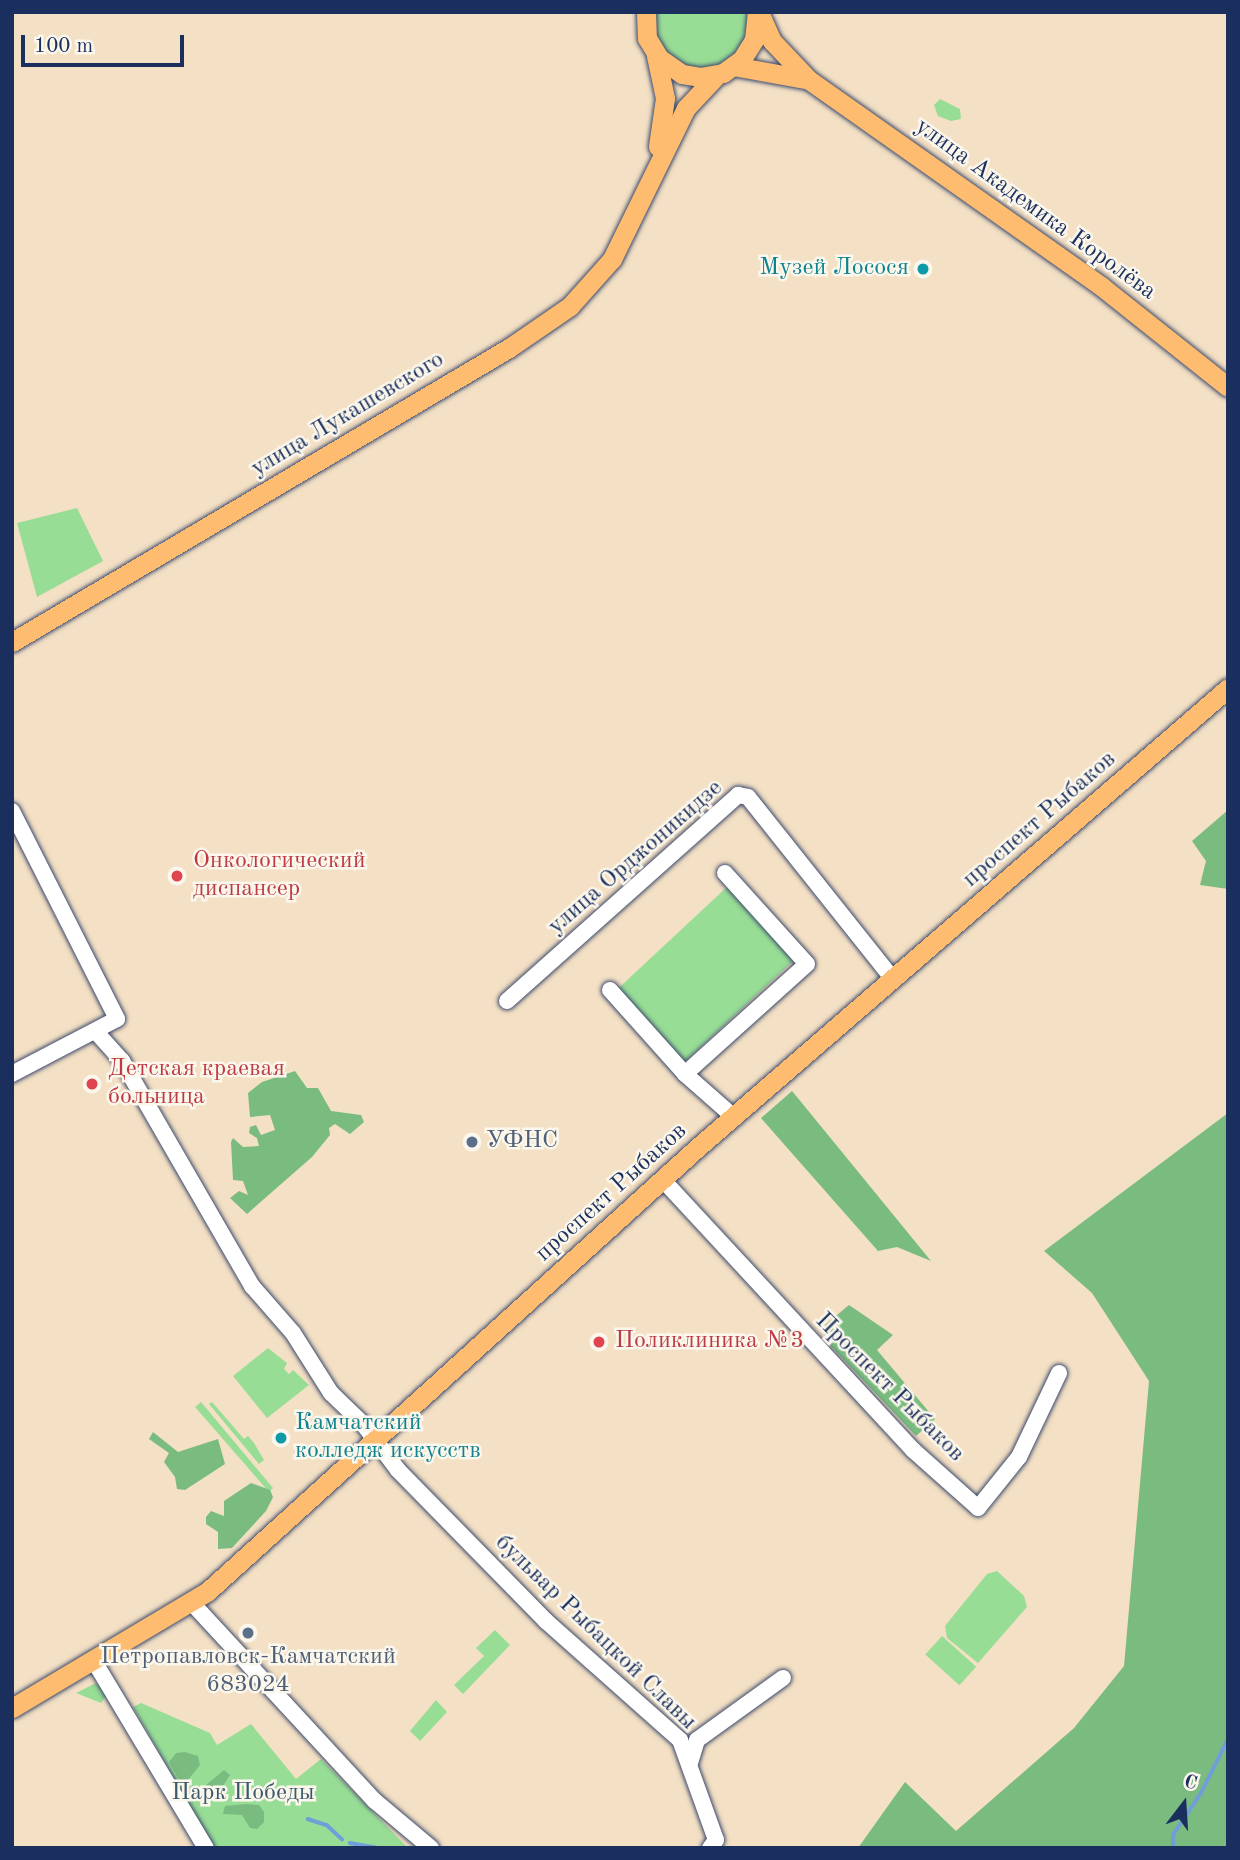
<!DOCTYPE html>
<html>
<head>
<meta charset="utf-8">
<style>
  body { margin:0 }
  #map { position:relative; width:1240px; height:1860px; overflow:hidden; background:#f4e0c4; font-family:"Old Standard TT",serif }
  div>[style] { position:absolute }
  .green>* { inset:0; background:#98dd96; transform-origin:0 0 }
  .forest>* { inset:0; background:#7abc7f }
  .stream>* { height:3.5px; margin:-1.75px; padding:0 1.75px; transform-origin:1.75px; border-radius:1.75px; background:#6f9ed8 }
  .roads { filter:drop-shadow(0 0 2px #3c4a6d) drop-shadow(0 0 2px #3c4a6d) }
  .minor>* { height:16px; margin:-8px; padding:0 8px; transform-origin:8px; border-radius:8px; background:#fff }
  .major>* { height:19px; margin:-9.5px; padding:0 9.5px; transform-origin:9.5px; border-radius:9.5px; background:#febc70 }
  .dots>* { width:19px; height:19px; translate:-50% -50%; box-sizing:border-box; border:4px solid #fbf7ec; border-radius:50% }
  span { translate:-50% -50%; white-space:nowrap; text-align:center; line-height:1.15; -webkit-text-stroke:5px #fbf7ec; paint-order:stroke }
  .street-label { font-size:24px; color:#1b2f5e }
  .culture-label { font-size:24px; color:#0d838f }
  .right { translate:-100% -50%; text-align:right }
  .left { translate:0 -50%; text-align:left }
  .health-label { font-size:24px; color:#be3a42 }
  .service-label { font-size:24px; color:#4e5e75 }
  .park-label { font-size:24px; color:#3a5a6c }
  .frame { position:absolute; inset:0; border:14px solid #1b2f5e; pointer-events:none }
  .north { position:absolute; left:1149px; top:1769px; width:70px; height:70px; -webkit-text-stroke:5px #fbf7ec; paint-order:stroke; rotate:17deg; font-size:19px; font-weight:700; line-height:28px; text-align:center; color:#1b2f5e }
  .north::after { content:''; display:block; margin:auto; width:24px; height:32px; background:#1b2f5e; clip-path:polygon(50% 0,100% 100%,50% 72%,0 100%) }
  .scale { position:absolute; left:21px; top:35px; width:163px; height:32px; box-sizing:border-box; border:4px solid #1b2f5e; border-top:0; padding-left:9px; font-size:21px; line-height:24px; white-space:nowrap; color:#1b2f5e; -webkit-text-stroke:5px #fbf7ec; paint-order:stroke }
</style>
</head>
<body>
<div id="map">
  <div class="green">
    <i style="clip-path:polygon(653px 12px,749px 12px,743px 46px,719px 66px,689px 68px,659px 46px)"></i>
    <i style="clip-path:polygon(940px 99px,960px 109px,961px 119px,951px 121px,938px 116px,934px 105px)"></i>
    <i style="clip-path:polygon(77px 508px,103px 561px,37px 597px,17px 523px)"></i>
    <i style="left:727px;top:887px;width:99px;height:154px;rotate:47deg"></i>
    <i style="clip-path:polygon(268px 1348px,287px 1363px,284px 1369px,289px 1374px,293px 1370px,309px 1385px,267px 1418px,233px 1376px)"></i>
    <i style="clip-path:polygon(201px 1402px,273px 1488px,269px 1492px,195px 1407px)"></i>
    <i style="clip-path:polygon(212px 1402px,244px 1439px,248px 1436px,254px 1443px,264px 1460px,259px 1464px,209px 1404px)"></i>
    <i style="clip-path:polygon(997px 1571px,1024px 1596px,1027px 1607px,978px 1663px,947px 1638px,945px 1626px,987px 1574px)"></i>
    <i style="clip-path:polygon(495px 1630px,510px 1645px,463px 1694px,454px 1685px,484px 1656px,476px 1648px)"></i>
    <i style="left:942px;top:1636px;width:46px;height:25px;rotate:42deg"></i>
    <i style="clip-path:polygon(96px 1683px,107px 1695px,101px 1703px,76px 1693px)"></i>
    <i style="clip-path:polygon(436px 1700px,447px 1712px,420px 1741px,410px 1731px)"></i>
    <i style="clip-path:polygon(141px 1703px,210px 1733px,217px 1745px,251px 1724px,296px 1779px,321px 1759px,408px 1848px,215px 1848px,133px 1707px)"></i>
  </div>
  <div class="forest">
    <i style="clip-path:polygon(1228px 810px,1228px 889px,1200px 885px,1206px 861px,1192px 841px)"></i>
    <i style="clip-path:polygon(295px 1071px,307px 1088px,318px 1088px,331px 1111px,361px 1115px,364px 1122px,350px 1134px,335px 1124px,329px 1128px,330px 1135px,312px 1157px,247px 1214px,230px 1198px,239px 1191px,248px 1195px,243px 1181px,233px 1180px,231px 1142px,233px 1138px,243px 1147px,259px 1146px,257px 1138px,249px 1133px,250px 1127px,256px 1125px,261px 1135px,275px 1130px,270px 1115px,250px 1117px,248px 1093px,262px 1082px)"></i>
    <i style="clip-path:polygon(792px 1091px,797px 1097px,931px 1261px,897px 1247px,878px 1251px,761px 1118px)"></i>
    <i style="clip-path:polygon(1228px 1113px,1228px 1848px,858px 1848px,905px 1782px,956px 1831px,1074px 1728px,1124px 1666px,1149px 1381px,1092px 1293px,1044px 1251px)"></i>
    <i style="clip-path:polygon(849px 1305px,893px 1335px,877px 1350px,935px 1419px,916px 1436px,824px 1339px,825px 1325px)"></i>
    <i style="clip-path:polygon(153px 1432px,178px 1452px,218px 1439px,225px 1464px,185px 1490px,177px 1489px,175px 1477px,164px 1462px,169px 1453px,149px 1439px)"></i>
    <i style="clip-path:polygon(251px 1483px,270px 1490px,273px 1497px,266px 1511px,232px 1548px,218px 1549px,218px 1532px,206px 1524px,206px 1517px,211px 1511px,224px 1516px,224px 1501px)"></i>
    <i style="clip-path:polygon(185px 1752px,198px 1756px,200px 1765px,183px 1786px,169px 1762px,176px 1753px)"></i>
    <i style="clip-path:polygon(224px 1770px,230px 1775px,221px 1789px,205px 1804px,200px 1804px,199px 1791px)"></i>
    <i style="clip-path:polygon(246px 1804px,259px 1805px,264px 1812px,264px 1822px,257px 1829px,250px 1828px,242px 1815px,223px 1814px,225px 1806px)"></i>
  </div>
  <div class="stream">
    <i style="left:308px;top:1819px;width:20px;rotate:18deg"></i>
    <i style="left:327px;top:1825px;width:21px;rotate:43deg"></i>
    <i style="left:350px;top:1843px;width:27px;rotate:10deg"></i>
    <i style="left:1173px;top:1848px;width:13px;rotate:-90deg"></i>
    <i style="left:1173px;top:1835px;width:50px;rotate:-56.3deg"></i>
    <i style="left:1201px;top:1793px;width:60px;rotate:-63.4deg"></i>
  </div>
  <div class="roads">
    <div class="minor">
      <i style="left:12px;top:811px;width:233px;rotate:63.2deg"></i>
      <i style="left:117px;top:1019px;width:119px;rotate:152.4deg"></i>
      <i style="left:725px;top:873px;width:122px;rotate:48deg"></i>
      <i style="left:807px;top:964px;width:164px;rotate:138deg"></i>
      <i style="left:685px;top:1074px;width:65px;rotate:41.3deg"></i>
      <i style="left:610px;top:990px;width:113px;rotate:48.2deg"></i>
      <i style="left:507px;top:1001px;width:310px;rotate:-41.7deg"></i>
      <i style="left:738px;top:795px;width:10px;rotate:11deg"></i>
      <i style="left:748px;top:797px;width:233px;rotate:51.5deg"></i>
      <i style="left:97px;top:1033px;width:38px;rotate:48deg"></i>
      <i style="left:122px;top:1061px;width:260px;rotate:60deg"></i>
      <i style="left:252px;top:1286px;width:62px;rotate:48.9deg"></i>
      <i style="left:293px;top:1333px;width:71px;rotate:57.7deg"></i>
      <i style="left:331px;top:1393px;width:45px;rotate:44.1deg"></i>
      <i style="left:363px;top:1424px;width:58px;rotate:52.7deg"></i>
      <i style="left:398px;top:1470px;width:211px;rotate:45.6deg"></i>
      <i style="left:546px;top:1621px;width:179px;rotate:41.6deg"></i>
      <i style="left:680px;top:1740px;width:106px;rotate:70.2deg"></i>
      <i style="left:716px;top:1840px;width:10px;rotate:127deg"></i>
      <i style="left:663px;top:1180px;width:368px;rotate:47.2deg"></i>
      <i style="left:913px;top:1450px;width:87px;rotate:41.7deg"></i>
      <i style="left:978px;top:1508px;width:65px;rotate:-51.2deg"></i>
      <i style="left:1019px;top:1457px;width:93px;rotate:-64.5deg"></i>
      <i style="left:192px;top:1603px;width:270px;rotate:47.3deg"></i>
      <i style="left:375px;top:1801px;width:73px;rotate:40deg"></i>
      <i style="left:94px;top:1661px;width:218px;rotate:59.1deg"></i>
      <i style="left:690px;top:1763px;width:24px;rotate:-73deg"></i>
      <i style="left:697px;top:1740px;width:106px;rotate:-35.8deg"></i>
    </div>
    <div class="major">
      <i style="left:646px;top:12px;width:26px;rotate:88deg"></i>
      <i style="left:647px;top:38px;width:23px;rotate:59deg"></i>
      <i style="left:659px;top:58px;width:28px;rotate:35deg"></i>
      <i style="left:682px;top:74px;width:18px;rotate:9deg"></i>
      <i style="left:700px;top:77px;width:23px;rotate:-10deg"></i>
      <i style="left:723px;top:73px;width:24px;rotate:-36deg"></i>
      <i style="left:742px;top:59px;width:22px;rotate:-58deg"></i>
      <i style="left:754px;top:40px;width:27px;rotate:-84deg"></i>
      <i style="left:759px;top:12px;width:32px;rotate:66deg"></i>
      <i style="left:772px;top:41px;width:54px;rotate:46.5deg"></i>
      <i style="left:809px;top:80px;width:357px;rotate:35.2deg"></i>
      <i style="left:1101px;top:286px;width:162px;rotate:38.5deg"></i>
      <i style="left:656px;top:56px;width:43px;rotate:77.9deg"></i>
      <i style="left:665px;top:98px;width:49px;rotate:98.3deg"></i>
      <i style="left:734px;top:66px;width:72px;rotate:10.4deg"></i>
      <i style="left:12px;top:642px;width:577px;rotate:-30.61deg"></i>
      <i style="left:509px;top:348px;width:74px;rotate:-34.5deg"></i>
      <i style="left:570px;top:306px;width:63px;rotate:-48.2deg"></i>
      <i style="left:612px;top:259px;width:168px;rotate:-63.9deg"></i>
      <i style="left:686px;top:108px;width:45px;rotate:-46.8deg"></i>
      <i style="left:12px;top:1708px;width:228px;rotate:-30.8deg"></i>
      <i style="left:208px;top:1591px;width:661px;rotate:-42.18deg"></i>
      <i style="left:698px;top:1147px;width:701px;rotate:-40.89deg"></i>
    </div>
  </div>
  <div class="dots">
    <i style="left:923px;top:269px;background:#0f9aa8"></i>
    <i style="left:177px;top:876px;background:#e0444e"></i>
    <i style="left:92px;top:1084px;background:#e0444e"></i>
    <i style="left:472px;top:1142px;background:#5c6f8a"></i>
    <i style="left:599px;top:1342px;background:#e0444e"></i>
    <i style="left:281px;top:1438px;background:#0f9aa8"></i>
    <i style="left:248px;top:1633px;background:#5c6f8a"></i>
  </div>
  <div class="street-label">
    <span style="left:1035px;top:210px;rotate:36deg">улица Академика Королёва</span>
    <span style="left:348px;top:415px;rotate:-31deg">улица Лукашевского</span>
    <span style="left:1040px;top:820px;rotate:-41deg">проспект Рыбаков</span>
    <span style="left:636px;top:858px;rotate:-41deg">улица Орджоникидзе</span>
    <span style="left:612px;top:1193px;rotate:-42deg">проспект Рыбаков</span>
    <span style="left:889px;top:1388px;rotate:45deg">Проспект Рыбаков</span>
    <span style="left:595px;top:1633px;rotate:44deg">бульвар Рыбацкой Славы</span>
  </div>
  <div class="culture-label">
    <span class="right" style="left:909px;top:269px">Музей Лосося</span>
    <span class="left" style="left:295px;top:1438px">Камчатский<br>колледж искусств</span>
  </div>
  <div class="health-label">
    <span class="left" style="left:193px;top:876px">Онкологический<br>диспансер</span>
    <span class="left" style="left:108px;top:1084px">Детская краевая<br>больница</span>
    <span class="left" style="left:615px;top:1342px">Поликлиника №3</span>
  </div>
  <div class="service-label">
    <span class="left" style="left:486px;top:1142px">УФНС</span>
    <span style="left:248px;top:1672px">Петропавловск-Камчатский<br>683024</span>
  </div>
  <div class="park-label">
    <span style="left:243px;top:1794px">Парк Победы</span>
  </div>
  <div class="frame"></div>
  <div class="north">С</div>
  <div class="scale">100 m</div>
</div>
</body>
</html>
